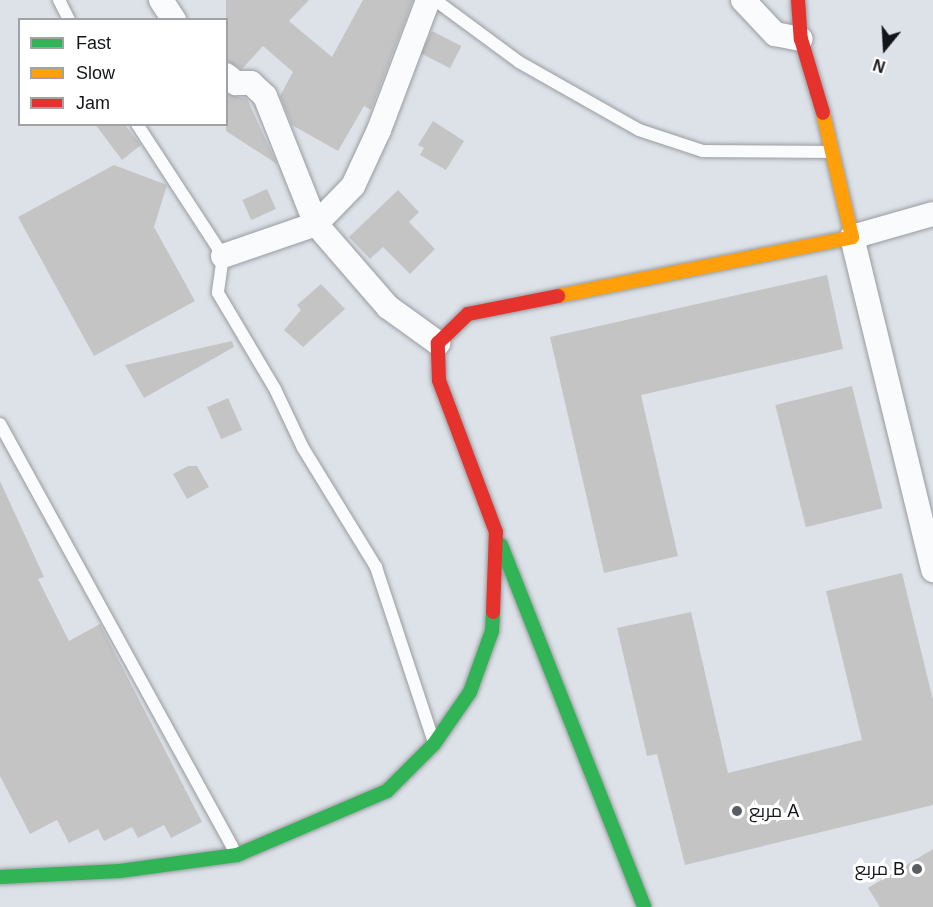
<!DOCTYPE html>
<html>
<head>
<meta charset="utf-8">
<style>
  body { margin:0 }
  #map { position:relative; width:933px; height:907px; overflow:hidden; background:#dde2e8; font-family:Arial,Cairo,sans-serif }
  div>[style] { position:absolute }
  .building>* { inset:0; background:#c4c4c5; transform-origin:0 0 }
  .roads { filter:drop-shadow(0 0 2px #989ca0) drop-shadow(0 0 2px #989ca0) }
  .lane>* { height:12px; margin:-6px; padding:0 6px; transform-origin:6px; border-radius:6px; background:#fafbfc }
  .street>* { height:24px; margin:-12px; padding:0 12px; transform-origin:12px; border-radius:12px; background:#fafbfc }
  .fast>* { height:14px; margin:-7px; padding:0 7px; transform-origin:7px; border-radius:7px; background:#30b455 }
  .slow>* { height:14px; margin:-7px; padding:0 7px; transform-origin:7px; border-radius:7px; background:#ff9f0a }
  .jam>* { height:14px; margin:-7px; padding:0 7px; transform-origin:7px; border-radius:7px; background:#e5322d }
  .dots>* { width:16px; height:16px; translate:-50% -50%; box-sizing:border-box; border:3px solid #fff; border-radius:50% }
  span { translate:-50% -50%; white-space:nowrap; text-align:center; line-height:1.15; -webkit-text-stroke:6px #fff; paint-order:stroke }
  .poi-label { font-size:18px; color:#131619 }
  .left { translate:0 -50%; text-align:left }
  .right { translate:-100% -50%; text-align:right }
  .legend { position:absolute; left:18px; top:18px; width:210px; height:108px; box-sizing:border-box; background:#fff; border:2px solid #a1a2a3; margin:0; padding:8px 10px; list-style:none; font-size:18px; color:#131619 }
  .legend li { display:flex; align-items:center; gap:12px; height:30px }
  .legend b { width:30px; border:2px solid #a1a2a3 }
  .north { position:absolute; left:855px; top:18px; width:60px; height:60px; -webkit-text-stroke:4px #fff; paint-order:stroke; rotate:198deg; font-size:16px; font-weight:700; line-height:24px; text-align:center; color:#131619 }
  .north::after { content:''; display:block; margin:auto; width:21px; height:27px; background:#131619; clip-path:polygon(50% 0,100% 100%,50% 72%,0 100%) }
</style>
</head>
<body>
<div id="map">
  <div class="building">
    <i style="clip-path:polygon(226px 0,309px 0,289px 21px,332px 57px,363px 0,413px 0,371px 110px,364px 106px,338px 151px,292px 125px,280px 96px,293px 72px,263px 46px,242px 69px,226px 61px)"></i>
    <i style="left:432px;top:31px;width:33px;height:25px;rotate:27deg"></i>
    <i style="clip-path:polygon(226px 94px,247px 99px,277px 164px,226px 131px)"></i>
    <i style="clip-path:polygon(433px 121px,464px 141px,446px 170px,420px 155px,424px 148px,418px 145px)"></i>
    <i style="clip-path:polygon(95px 124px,124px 124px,141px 145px,122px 160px)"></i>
    <i style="clip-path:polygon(114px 165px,167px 185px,154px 227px,195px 301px,94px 356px,18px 217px)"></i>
    <i style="left:267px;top:189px;width:22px;height:27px;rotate:66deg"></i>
    <i style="clip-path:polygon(398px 190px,419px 212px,409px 222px,435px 249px,410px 274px,383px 247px,370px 259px,349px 237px)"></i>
    <i style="clip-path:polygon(827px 275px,843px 349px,641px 395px,678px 556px,604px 573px,550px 337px)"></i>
    <i style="clip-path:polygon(321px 284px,345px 309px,303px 347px,284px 330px,301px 310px,297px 305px)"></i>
    <i style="clip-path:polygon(232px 341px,234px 347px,144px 398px,125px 365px)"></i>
    <i style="left:852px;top:386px;width:126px;height:79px;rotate:76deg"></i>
    <i style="left:228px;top:398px;width:35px;height:23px;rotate:66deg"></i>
    <i style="clip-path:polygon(188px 466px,197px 466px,209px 487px,187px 499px,173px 474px)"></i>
    <i style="clip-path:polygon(0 481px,44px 577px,38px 579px,69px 641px,100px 624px,202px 822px,171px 838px,164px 825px,138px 838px,132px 827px,104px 841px,98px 829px,69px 843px,57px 820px,30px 834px,0 776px)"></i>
    <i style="clip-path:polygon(902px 573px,933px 700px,933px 805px,685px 865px,657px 754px,647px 756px,617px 628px,691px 612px,728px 773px,862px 740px,826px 591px)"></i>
    <i style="clip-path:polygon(933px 849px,933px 907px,880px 907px,868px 888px)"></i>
  </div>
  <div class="roads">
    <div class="lane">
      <i style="left:59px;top:0;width:22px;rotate:63deg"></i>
      <i style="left:435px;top:0;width:104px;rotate:36.4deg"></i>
      <i style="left:519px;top:62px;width:138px;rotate:29.5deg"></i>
      <i style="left:639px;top:130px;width:67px;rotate:18.2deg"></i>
      <i style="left:703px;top:151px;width:130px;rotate:0.4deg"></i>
      <i style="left:137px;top:124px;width:158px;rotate:56.9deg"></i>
      <i style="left:223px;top:256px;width:37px;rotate:98deg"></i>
      <i style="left:218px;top:293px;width:112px;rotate:59.3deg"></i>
      <i style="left:275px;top:389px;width:65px;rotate:64.6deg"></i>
      <i style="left:303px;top:448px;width:140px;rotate:58.5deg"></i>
      <i style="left:376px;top:567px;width:181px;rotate:71.7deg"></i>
      <i style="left:0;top:424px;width:491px;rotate:61.2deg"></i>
    </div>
    <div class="street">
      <i style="left:161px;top:0;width:24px;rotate:57deg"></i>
      <i style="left:743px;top:0;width:47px;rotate:46.7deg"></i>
      <i style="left:775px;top:34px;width:26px;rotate:11deg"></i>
      <i style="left:226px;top:75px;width:13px;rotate:39deg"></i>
      <i style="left:236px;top:83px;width:15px"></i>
      <i style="left:251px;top:83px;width:19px;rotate:43deg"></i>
      <i style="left:265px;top:96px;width:138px;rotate:68.3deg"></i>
      <i style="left:316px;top:224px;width:110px;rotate:49.1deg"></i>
      <i style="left:388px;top:307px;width:62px;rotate:35.8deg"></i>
      <i style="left:852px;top:237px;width:343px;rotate:76.3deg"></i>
      <i style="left:852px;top:237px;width:84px;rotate:-15.9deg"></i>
      <i style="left:223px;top:256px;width:98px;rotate:-19deg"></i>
      <i style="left:316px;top:224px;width:53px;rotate:-45.8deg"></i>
      <i style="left:353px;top:186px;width:62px;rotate:-65.1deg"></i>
      <i style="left:379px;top:130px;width:139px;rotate:-69.3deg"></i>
    </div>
    <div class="fast">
      <i style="left:501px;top:545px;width:389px;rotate:68.4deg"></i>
      <i style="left:0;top:877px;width:120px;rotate:-2.9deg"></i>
      <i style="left:120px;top:871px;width:118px;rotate:-7.8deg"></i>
      <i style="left:237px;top:855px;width:163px;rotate:-23.1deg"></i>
      <i style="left:387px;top:791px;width:66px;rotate:-45deg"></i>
      <i style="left:434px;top:744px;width:63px;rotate:-55.3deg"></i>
      <i style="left:470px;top:692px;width:65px;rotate:-70.2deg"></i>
      <i style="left:492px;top:631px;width:19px;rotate:-87deg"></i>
    </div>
    <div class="slow">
      <i style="left:558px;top:296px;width:300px;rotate:-11.3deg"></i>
      <i style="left:852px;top:237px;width:127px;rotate:-103.2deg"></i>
    </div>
    <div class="jam">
      <i style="left:798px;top:0;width:39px;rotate:86deg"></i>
      <i style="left:801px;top:39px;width:77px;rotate:73.4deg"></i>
      <i style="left:493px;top:612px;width:80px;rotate:-87.9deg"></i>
      <i style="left:496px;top:532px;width:162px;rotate:-110.6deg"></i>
      <i style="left:439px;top:380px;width:37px;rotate:-92deg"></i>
      <i style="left:438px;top:343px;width:42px;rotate:-44deg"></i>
      <i style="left:468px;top:314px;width:92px;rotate:-11.3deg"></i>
    </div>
  </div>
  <div class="dots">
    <i style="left:737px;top:811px;background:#5a5d61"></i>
    <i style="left:917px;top:869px;background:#5a5d61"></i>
  </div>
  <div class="poi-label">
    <span class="left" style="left:749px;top:811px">مربع A</span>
    <span class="right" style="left:905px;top:869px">مربع B</span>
  </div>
  <ul class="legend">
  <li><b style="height:8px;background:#30b455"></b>Fast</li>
  <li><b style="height:8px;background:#ff9f0a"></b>Slow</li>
  <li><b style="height:8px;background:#e5322d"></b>Jam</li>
  </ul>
  <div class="north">N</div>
</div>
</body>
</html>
